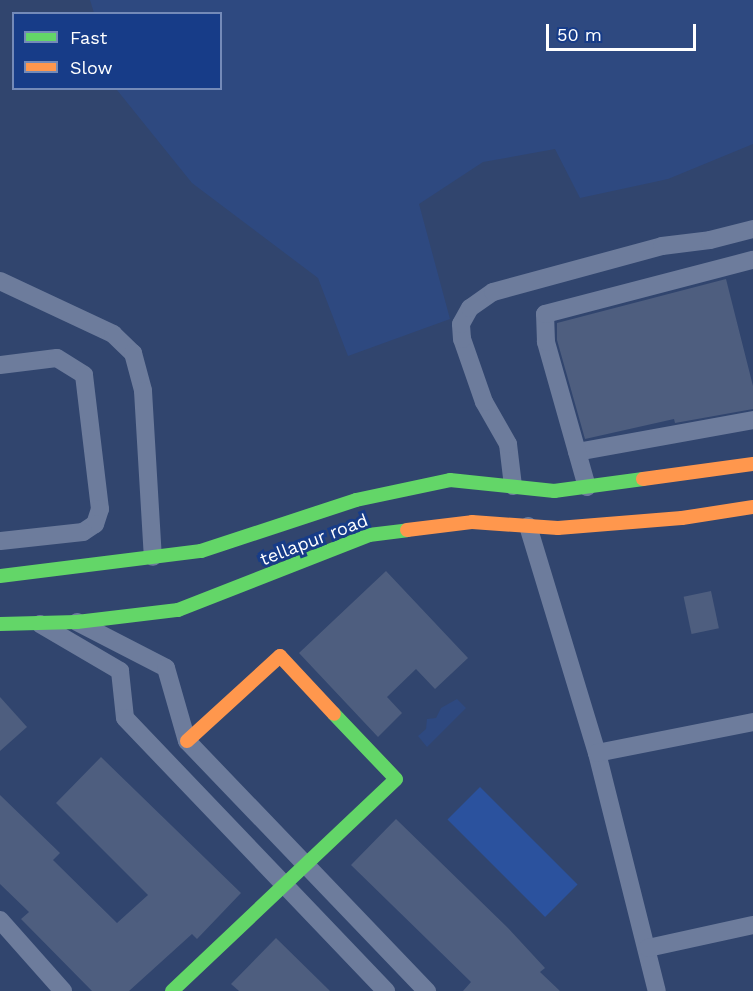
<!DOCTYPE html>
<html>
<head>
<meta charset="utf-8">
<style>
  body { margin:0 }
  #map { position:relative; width:753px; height:991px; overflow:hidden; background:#31456e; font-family:"Work Sans",sans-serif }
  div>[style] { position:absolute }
  .green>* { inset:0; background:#2b529e; transform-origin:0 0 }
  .water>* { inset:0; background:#2e4980 }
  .building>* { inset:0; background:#4e5e7f; transform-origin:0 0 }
  .street>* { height:18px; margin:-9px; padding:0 9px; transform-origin:9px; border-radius:9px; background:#6d7c9c }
  .fast>* { height:14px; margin:-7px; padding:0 7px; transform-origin:7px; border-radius:7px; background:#63d668 }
  .slow>* { height:14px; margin:-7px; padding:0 7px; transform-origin:7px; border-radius:7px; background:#ff974d }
  span { translate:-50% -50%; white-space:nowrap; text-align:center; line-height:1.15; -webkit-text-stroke:6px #173c88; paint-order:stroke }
  .street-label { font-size:18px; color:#fff }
  .legend { position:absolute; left:12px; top:12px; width:210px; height:78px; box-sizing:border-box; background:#173c88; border:2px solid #748ab8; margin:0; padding:8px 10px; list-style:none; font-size:18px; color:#fff }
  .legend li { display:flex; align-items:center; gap:12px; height:30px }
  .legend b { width:30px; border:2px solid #748ab8 }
  .scale { position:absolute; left:546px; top:24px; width:150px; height:27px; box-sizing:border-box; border:3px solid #fff; border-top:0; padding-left:8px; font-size:18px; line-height:21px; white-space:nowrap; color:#fff; -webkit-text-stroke:4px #173c88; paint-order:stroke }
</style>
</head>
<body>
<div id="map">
  <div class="green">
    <i style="left:480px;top:787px;width:138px;height:46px;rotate:45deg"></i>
  </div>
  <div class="water">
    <i style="clip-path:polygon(90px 0,753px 0,753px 144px,668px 179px,580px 198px,555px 149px,483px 162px,419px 204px,450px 319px,348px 356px,318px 278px,192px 183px,117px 90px,220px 88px,220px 14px,94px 13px)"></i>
    <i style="clip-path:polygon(457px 699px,466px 708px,427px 747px,418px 736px,426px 729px,427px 719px,436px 718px,441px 708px)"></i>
  </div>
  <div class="building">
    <i style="clip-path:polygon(726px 279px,753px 386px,753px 409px,675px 423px,674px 419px,585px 439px,557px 340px,557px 323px)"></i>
    <i style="clip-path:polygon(386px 571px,468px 658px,435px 689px,416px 669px,387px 697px,402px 713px,378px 737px,299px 653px)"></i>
    <i style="left:711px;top:591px;width:38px;height:28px;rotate:78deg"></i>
    <i style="clip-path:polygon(0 697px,27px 727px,0 751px)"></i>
    <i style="clip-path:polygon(101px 757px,241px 893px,197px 939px,192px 934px,129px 991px,92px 991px,21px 919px,29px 912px,0 884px,0 795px,60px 853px,53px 860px,117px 923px,148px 895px,56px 803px)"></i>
    <i style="clip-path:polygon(396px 819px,508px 928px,545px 968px,540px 972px,560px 991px,463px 991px,471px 982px,351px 865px)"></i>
    <i style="clip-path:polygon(276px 938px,330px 991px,239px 991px,231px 984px)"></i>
  </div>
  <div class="street">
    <i style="left:0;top:281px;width:125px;rotate:25.1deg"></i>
    <i style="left:113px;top:334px;width:28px;rotate:44deg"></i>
    <i style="left:133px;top:353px;width:39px;rotate:75deg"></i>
    <i style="left:143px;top:391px;width:166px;rotate:86.6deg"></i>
    <i style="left:0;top:365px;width:57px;rotate:-7deg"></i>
    <i style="left:57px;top:358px;width:32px;rotate:32deg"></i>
    <i style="left:84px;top:375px;width:135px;rotate:83.2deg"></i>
    <i style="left:100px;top:509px;width:16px;rotate:108deg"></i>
    <i style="left:95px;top:524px;width:14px;rotate:146deg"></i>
    <i style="left:83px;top:532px;width:83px;rotate:173.8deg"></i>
    <i style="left:577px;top:452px;width:179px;rotate:-10.3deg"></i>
    <i style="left:513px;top:486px;width:42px;rotate:-96.8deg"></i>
    <i style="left:508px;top:444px;width:48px;rotate:-119.7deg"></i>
    <i style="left:484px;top:402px;width:67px;rotate:-109.2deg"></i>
    <i style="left:462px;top:339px;width:15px;rotate:-94deg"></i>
    <i style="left:461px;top:324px;width:18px;rotate:-61deg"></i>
    <i style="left:470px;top:308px;width:28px;rotate:-35deg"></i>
    <i style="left:493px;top:292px;width:175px;rotate:-15.2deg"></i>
    <i style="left:662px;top:246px;width:48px;rotate:-7.1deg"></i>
    <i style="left:710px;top:240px;width:44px;rotate:-14.3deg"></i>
    <i style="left:587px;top:487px;width:151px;rotate:-105.8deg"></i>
    <i style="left:546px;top:342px;width:28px;rotate:-92deg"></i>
    <i style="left:545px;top:314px;width:215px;rotate:-14.6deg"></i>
    <i style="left:528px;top:526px;width:237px;rotate:73.1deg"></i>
    <i style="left:597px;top:753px;width:245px;rotate:75.9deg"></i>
    <i style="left:77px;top:622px;width:100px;rotate:27.3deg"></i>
    <i style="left:166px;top:668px;width:76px;rotate:74deg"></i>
    <i style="left:187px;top:741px;width:347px;rotate:46.2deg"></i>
    <i style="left:40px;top:624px;width:93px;rotate:30.4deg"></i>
    <i style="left:120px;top:671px;width:47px;rotate:83.9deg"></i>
    <i style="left:125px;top:718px;width:378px;rotate:46.3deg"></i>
    <i style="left:597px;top:753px;width:159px;rotate:-11.2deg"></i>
    <i style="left:0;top:920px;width:95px;rotate:48.4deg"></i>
    <i style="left:648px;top:948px;width:107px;rotate:-12.4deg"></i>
  </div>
  <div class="fast">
    <i style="left:0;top:576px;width:203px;rotate:-7.1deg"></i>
    <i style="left:201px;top:551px;width:163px;rotate:-18.2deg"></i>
    <i style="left:356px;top:500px;width:96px;rotate:-12deg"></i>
    <i style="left:450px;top:480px;width:105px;rotate:6deg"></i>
    <i style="left:554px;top:491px;width:90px;rotate:-7.7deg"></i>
    <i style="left:0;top:624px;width:77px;rotate:-1.5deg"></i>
    <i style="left:77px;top:622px;width:102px;rotate:-6.8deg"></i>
    <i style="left:178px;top:610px;width:205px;rotate:-21.4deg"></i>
    <i style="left:369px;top:535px;width:38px;rotate:-7deg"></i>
    <i style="left:172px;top:991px;width:308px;rotate:-43.4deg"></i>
    <i style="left:396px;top:779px;width:90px;rotate:-133.6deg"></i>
  </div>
  <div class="slow">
    <i style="left:643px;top:479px;width:111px;rotate:-7.8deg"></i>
    <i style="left:407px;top:530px;width:65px;rotate:-7deg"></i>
    <i style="left:472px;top:522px;width:86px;rotate:4deg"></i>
    <i style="left:558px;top:528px;width:124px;rotate:-4.6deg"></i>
    <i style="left:682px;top:518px;width:72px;rotate:-8.8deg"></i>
    <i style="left:187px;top:741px;width:126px;rotate:-42.4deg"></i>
    <i style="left:280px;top:656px;width:79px;rotate:47deg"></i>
  </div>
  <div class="street-label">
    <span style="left:314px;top:540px;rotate:-21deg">tellapur road</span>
  </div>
  <ul class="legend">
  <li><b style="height:8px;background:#63d668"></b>Fast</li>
  <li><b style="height:8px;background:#ff974d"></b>Slow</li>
  </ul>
  <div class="scale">50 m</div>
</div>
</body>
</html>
